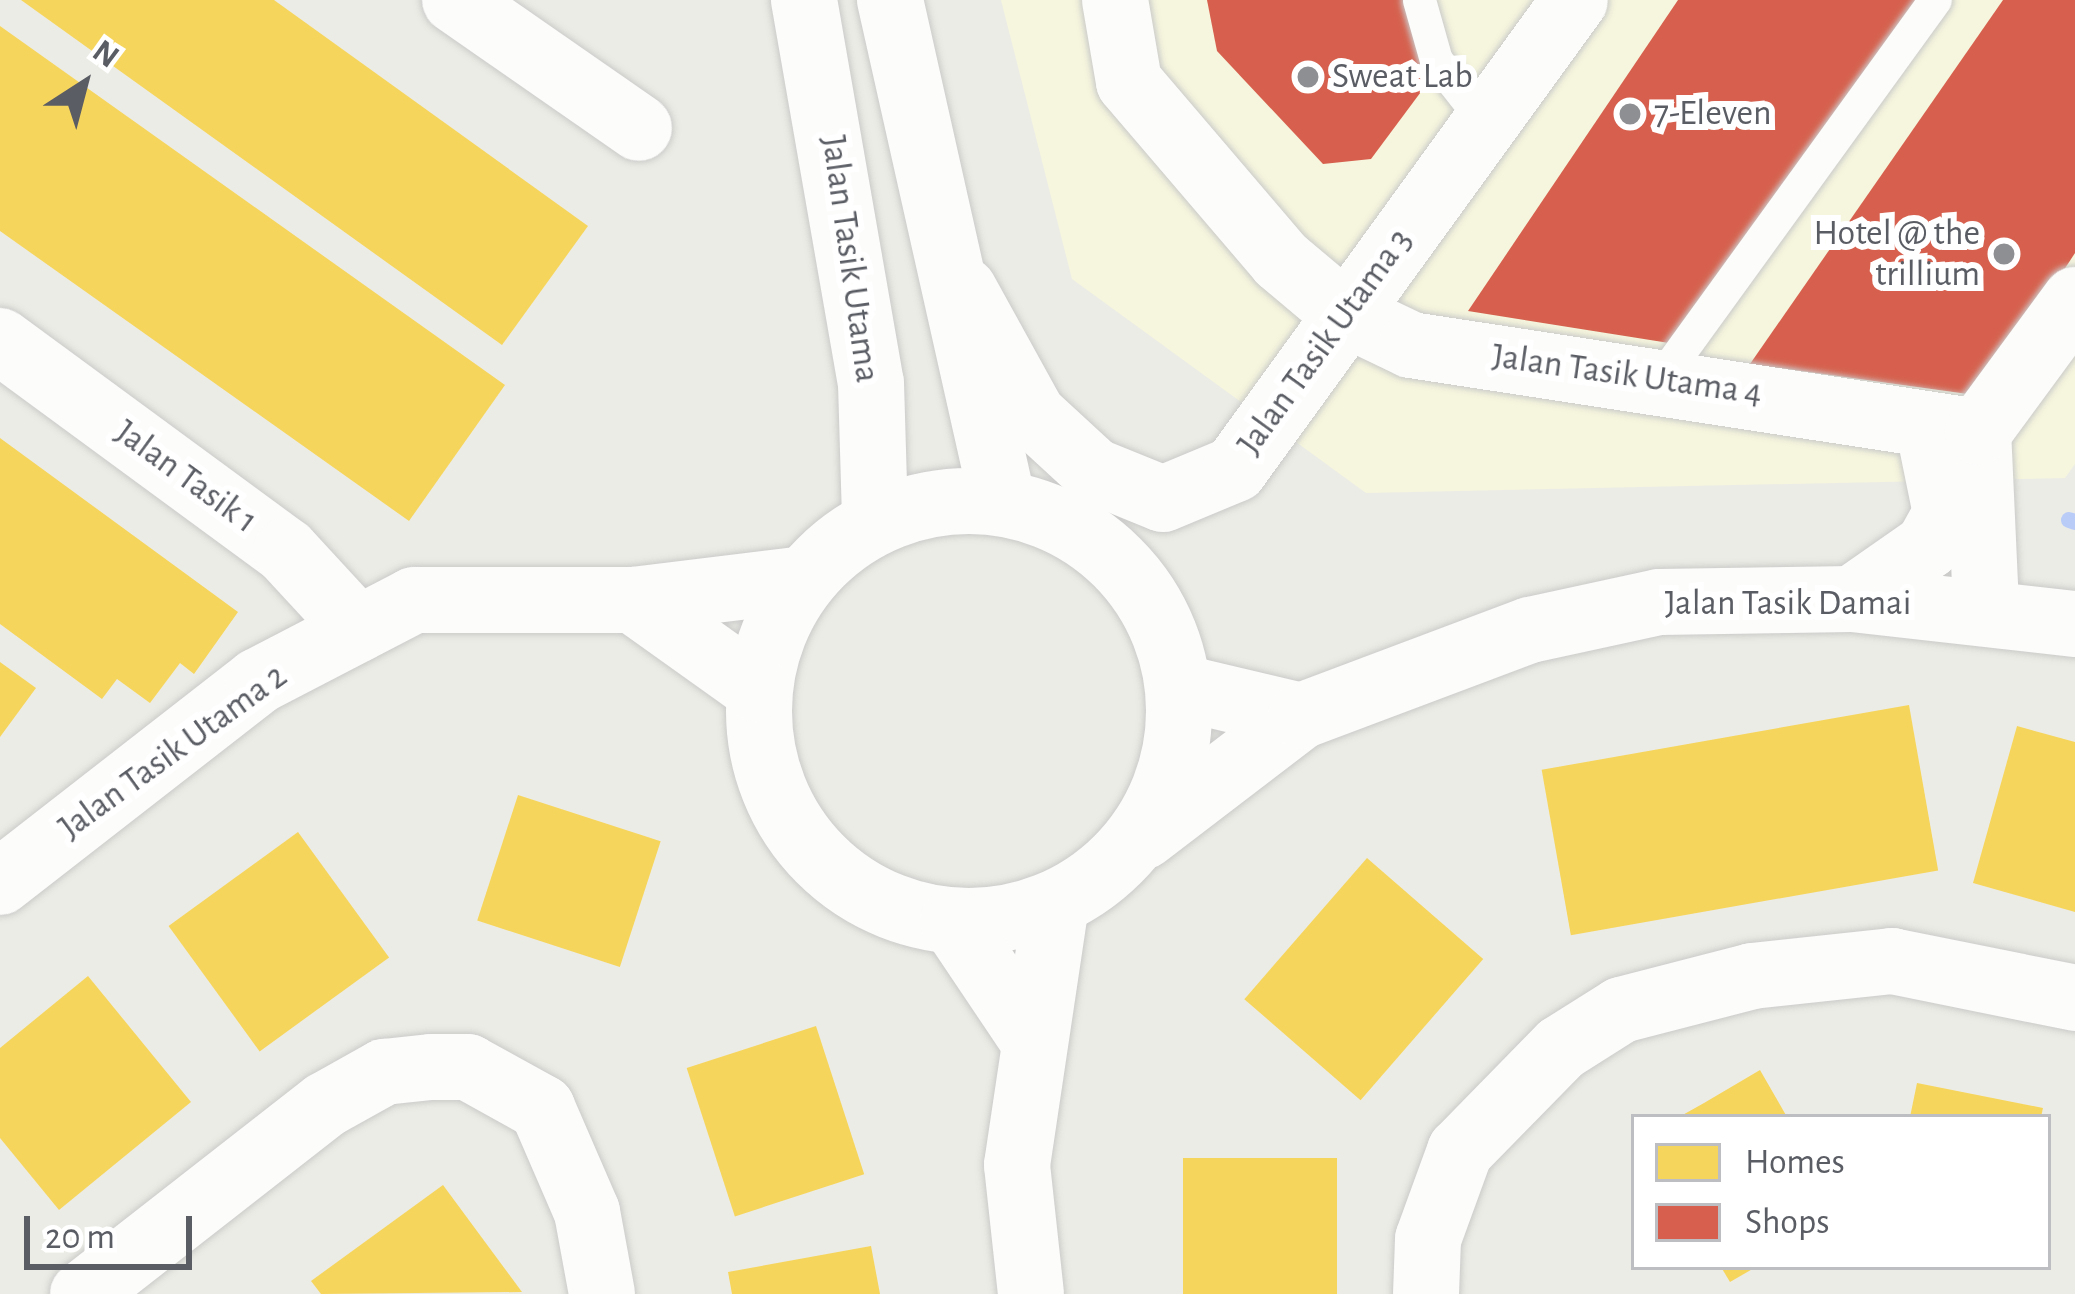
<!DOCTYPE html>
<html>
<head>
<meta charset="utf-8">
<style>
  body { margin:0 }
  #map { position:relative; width:2075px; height:1294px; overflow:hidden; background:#ecece6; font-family:"Alegreya Sans",sans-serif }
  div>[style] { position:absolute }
  .commercial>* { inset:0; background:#f6f6de }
  .homes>* { inset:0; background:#f6d55c; transform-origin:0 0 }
  .shops>* { inset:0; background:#d6604d }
  .stream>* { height:16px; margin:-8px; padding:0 8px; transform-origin:8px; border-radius:8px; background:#b9ccf8 }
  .roads { filter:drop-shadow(0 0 3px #cacac9) drop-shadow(0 0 3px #cacac9) }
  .service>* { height:33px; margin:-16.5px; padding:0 16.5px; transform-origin:16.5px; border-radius:16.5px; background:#fcfcfb }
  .minor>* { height:66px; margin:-33px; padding:0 33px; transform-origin:33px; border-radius:33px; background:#fcfcfb }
  .minor>.ring { margin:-33px; padding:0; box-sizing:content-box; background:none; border:66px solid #fcfcfb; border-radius:50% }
  .tertiary>* { height:66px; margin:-33px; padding:0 33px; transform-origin:33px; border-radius:33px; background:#fcfcfb }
  .dots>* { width:33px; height:33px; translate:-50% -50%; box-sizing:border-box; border:6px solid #fff; border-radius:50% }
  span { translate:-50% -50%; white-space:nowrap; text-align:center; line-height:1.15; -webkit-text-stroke:12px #fff; paint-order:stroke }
  .poi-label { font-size:36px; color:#5b5d65 }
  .left { translate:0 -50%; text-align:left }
  .right { translate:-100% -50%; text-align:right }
  .street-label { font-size:36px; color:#5b5d65 }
  .legend { position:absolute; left:1631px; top:1114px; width:420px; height:156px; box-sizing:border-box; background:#fff; border:3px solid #bdbec1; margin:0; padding:15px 21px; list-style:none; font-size:36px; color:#5b5d65 }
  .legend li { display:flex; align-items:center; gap:24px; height:60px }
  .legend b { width:60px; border:3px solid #bdbec1 }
  .north { position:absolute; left:24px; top:24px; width:120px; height:120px; -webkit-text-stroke:9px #fff; paint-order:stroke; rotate:36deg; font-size:33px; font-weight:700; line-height:48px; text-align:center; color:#5b5d65 }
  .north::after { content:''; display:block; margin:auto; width:42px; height:54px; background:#5b5d65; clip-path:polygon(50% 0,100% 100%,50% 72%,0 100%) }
  .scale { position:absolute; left:24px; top:1216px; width:168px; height:54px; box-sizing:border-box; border:6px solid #5b5d65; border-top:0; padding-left:15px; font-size:36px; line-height:42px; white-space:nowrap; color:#5b5d65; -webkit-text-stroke:9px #fff; paint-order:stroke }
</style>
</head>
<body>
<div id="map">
  <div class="commercial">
    <i style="clip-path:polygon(1001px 0,2075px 0,2075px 464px,2065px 478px,1366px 493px,1072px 279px)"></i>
  </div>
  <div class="homes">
    <i style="clip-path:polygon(21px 0,274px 0,588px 226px,502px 345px)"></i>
    <i style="clip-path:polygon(0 26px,505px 385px,409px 521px,0 231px)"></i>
    <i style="clip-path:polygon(0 438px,238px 612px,194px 674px,180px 663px,150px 703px,117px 679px,102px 699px,0 624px)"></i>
    <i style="clip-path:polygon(0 662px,36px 688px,0 737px)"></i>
    <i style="left:1909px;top:705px;width:168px;height:373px;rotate:80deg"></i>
    <i style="clip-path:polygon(2017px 726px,2075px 742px,2075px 912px,1973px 883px)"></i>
    <i style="left:518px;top:795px;width:150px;height:132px;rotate:18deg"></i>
    <i style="left:298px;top:832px;width:155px;height:160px;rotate:54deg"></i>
    <i style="left:1367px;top:858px;width:154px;height:187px;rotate:41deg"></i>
    <i style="clip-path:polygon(88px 976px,191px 1102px,59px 1210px,0 1138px,0 1048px)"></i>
    <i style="left:816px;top:1026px;width:156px;height:136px;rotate:72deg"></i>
    <i style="clip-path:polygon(1760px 1070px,1787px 1117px,1679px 1117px,1704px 1103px)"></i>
    <i style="clip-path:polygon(1917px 1083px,2043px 1108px,2041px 1117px,1910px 1117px)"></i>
    <i style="left:1183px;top:1158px;width:154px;height:136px"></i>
    <i style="clip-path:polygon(443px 1185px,522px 1292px,321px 1294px,311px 1281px)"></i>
    <i style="clip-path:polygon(871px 1246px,880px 1294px,732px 1294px,728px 1272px)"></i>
    <i style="clip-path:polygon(1721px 1267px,1756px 1267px,1730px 1282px)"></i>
  </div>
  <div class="shops">
    <i style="clip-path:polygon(1207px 0,1417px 0,1432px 77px,1371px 159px,1323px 164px,1217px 51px)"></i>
    <i style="clip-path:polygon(1678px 0,1933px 0,1688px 346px,1468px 311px)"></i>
    <i style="clip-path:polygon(2003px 0,2075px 0,2075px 253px,1982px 396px,1750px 364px)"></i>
  </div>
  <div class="stream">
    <i style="left:2069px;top:520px;width:6px;rotate:18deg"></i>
  </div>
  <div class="roads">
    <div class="service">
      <i style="left:1419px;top:0;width:62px;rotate:74.2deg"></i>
      <i style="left:1436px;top:60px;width:79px;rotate:51.7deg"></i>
      <i style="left:1661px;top:378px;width:467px;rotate:-54.1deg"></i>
    </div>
    <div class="minor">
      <i style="left:455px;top:0;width:224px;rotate:34.8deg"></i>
      <i style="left:1115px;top:0;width:83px;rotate:80.3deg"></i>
      <i style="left:1129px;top:82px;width:234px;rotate:49.5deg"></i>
      <i style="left:1281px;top:260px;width:82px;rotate:40.1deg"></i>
      <i style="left:1344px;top:313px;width:74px;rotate:25.5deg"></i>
      <i style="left:1411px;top:345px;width:574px;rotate:8.72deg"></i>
      <i style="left:964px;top:290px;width:143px;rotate:61.1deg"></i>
      <i style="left:1033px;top:415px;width:83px;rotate:42.6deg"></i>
      <i style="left:1094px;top:471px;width:74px;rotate:22.1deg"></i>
      <i style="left:1163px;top:499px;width:78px;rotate:-22.6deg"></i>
      <i style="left:1235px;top:469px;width:579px;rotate:-54.06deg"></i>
      <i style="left:0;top:341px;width:355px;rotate:36.3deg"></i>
      <i style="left:286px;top:551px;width:106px;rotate:47.3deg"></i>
      <i class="ring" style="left:759px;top:501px;width:354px;height:354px"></i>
      <i style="left:1852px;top:599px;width:93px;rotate:-34.9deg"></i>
      <i style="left:1928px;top:546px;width:38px;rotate:-61deg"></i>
      <i style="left:1946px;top:513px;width:69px;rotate:-101.6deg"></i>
      <i style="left:633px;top:600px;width:153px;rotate:35.5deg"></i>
      <i style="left:1986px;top:606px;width:174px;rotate:-92.6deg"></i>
      <i style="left:1978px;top:432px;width:164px;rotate:-53.7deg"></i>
      <i style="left:1179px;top:687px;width:125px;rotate:13.4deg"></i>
      <i style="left:1144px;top:836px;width:198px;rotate:-37.4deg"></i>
      <i style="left:1301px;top:716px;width:245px;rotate:-20.6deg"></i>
      <i style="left:1530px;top:630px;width:132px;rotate:-12.2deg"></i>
      <i style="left:1659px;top:602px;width:193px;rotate:-0.9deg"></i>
      <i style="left:1852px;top:599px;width:224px;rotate:6.4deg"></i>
      <i style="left:0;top:882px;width:327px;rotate:-37.9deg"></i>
      <i style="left:258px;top:681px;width:176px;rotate:-27.4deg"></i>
      <i style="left:414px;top:600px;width:219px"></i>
      <i style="left:633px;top:600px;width:171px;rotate:-7deg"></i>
      <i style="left:953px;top:921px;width:140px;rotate:56.1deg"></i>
      <i style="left:83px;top:1294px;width:307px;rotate:-38deg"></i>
      <i style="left:325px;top:1105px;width:68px;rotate:-29.2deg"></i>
      <i style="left:384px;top:1072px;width:47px;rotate:-6.1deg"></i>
      <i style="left:431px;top:1067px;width:37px"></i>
      <i style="left:468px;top:1067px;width:85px;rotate:29deg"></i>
      <i style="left:542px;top:1108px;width:113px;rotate:66.6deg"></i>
      <i style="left:587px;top:1212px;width:83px;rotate:79.6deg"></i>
      <i style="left:1031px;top:1294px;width:130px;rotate:-96.2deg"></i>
      <i style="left:1017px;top:1165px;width:265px;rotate:-81.5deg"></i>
      <i style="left:1426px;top:1294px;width:55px;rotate:-87.9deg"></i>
      <i style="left:1428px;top:1239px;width:94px;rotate:-70deg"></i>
      <i style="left:1460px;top:1151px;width:144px;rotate:-45.6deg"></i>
      <i style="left:1561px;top:1048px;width:71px;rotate:-32.3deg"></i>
      <i style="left:1621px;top:1010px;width:135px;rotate:-14.5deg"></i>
      <i style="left:1752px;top:976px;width:141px;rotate:-6.1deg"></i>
      <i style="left:1892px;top:961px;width:187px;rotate:11.4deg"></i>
    </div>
    <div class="tertiary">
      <i style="left:804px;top:0;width:389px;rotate:80.1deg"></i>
      <i style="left:871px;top:383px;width:138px;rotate:88.3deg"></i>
      <i style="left:890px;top:0;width:516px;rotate:77.34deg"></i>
    </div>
  </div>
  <div class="dots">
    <i style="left:1308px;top:77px;background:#8e8f92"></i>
    <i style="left:1630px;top:114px;background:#8e8f92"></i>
    <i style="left:2004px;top:254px;background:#8e8f92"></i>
  </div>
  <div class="poi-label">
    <span class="left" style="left:1332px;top:77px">Sweat Lab</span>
    <span class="left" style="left:1654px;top:114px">7-Eleven</span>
    <span class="right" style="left:1980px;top:254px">Hotel @ the<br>trillium</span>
  </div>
  <div class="street-label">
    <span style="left:850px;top:259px;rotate:82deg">Jalan Tasik Utama</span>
    <span style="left:1325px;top:342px;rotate:-54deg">Jalan Tasik Utama 3</span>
    <span style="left:1627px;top:375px;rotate:8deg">Jalan Tasik Utama 4</span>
    <span style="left:186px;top:477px;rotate:36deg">Jalan Tasik 1</span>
    <span style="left:1788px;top:604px">Jalan Tasik Damai</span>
    <span style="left:173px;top:752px;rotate:-36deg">Jalan Tasik Utama 2</span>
  </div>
  <ul class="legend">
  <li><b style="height:33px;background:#f6d55c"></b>Homes</li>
  <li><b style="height:33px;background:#d6604d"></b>Shops</li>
  </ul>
  <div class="north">N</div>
  <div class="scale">20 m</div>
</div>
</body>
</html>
